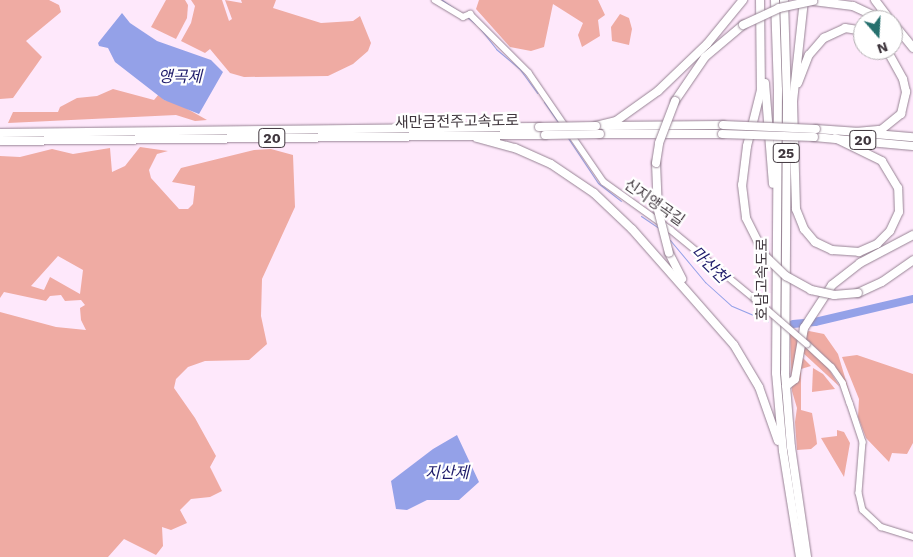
<!DOCTYPE html>
<html>
<head>
<meta charset="utf-8">
<style>
  body { margin:0 }
  #map { position:relative; width:913px; height:557px; overflow:hidden; background:#fee8fb; font-family:"Work Sans","Noto Sans KR",sans-serif }
  div>[style] { position:absolute }
  .green>* { inset:0; background:#efaba3 }
  .water>* { inset:0; background:#94a1e8 }
  .stream>* { height:1px; margin:-0.5px; padding:0 0.5px; transform-origin:0.5px; border-radius:0.5px; background:#94a1e8 }
  .river>* { height:8px; margin:-4px; padding:0 4px; transform-origin:4px; border-radius:4px; background:#94a1e8 }
  .roads { filter:drop-shadow(0 0 1px #978394) drop-shadow(0 0 1px #978394) }
  .tertiary>* { height:5.5px; margin:-2.75px; padding:0 2.75px; transform-origin:2.75px; border-radius:2.75px; background:#fff }
  .motorway>* { height:8px; margin:-4px; padding:0 4px; transform-origin:4px; border-radius:4px; background:#fff }
  .bridges { filter:drop-shadow(0 0 1px #978394) drop-shadow(0 0 1px #978394) }
  .tertiary-bridge>* { height:5.5px; margin:-2.75px; padding:0 2.75px; transform-origin:2.75px; border-radius:2.75px; background:#fff }
  .motorway-bridge>* { height:8px; margin:-4px; padding:0 4px; transform-origin:4px; border-radius:4px; background:#fff }
  span { translate:-50% -50%; white-space:nowrap; text-align:center; line-height:1.15; -webkit-text-stroke:4.5px #fff; paint-order:stroke }
  .shield-label span { padding:1px 4px; background:#fff; border:1px solid; border-radius:4px; -webkit-text-stroke-width:0 }
  .shield-label { font-size:14px; color:#40373e; font-weight:700 }
  .street-label { font-size:15px; color:#40373e }
  .water-label { font-size:16px; color:#1d1a6a; font-style:italic }
  .north { position:absolute; left:853px; top:10px; width:50px; height:50px; box-sizing:border-box; background:#fff; border:1px solid #b3afb2; border-radius:50%; rotate:161deg; font-size:14px; font-weight:700; line-height:20px; text-align:center; color:#40373e }
  .north::after { content:''; display:block; margin:auto; width:18px; height:22px; background:#26706e; clip-path:polygon(50% 0,100% 100%,50% 72%,0 100%) }
</style>
</head>
<body>
<div id="map">
  <div class="green">
    <i style="clip-path:polygon(0 0,49px 0,59px 5px,61px 12px,26px 41px,42px 57px,13px 98px,0 99px)"></i>
    <i style="clip-path:polygon(166px 0,185px 0,188px 5px,187px 18px,176px 39px,151px 27px)"></i>
    <i style="clip-path:polygon(191px 0,222px 0,229px 21px,232px 19px,225px 0,242px 3px,241px 0,276px 0,273px 8px,321px 23px,353px 21px,360px 16px,371px 43px,368px 51px,353px 64px,328px 76px,244px 77px,230px 73px,210px 49px,205px 53px,181px 41px,191px 23px,195px 6px)"></i>
    <i style="clip-path:polygon(479px 0,598px 0,605px 15px,598px 20px,600px 36px,582px 47px,578px 35px,583px 23px,553px 4px,544px 47px,531px 51px,510px 47px,476px 9px)"></i>
    <i style="clip-path:polygon(620px 14px,629px 18px,632px 29px,629px 45px,612px 41px,611px 27px)"></i>
    <i style="clip-path:polygon(113px 89px,154px 100px,159px 94px,164px 100px,175px 102px,207px 120px,195px 121px,176px 115px,8px 123px,13px 112px,58px 112px,60px 107px,77px 98px,97px 96px)"></i>
    <i style="clip-path:polygon(evenodd,140px 147px,168px 151px,157px 154px,149px 170px,151px 178px,179px 209px,188px 209px,193px 204px,195px 186px,172px 182px,181px 168px,254px 150px,271px 149px,293px 155px,295px 207px,262px 279px,261px 316px,267px 344px,249px 360px,205px 361px,188px 367px,176px 379px,174px 388px,195px 418px,216px 456px,210px 467px,222px 491px,210px 497px,191px 499px,180px 510px,187px 523px,171px 530px,162px 527px,163px 546px,156px 555px,124px 539px,108px 557px,0 557px,0 312px,56px 327px,86px 330px,81px 320px,80px 308px,85px 305px,81px 300px,65px 301px,61px 295px,50px 296px,46px 301px,4px 292px,0 298px,0 156px,20px 157px,52px 149px,73px 154px,110px 148px,112px 172px,125px 166px,140px 147px,58px 256px,83px 270px,80px 294px,50px 277px,44px 290px,31px 286px,58px 256px)"></i>
    <i style="clip-path:polygon(809px 331px,824px 334px,838px 354px,852px 401px,835px 366px,801px 334px)"></i>
    <i style="clip-path:polygon(790px 333px,797px 339px,798px 353px,811px 366px,801px 369px,801px 410px,812px 413px,816px 436px,817px 444px,811px 449px,797px 450px,795px 422px,797px 408px,792px 391px)"></i>
    <i style="clip-path:polygon(804px 345px,825px 363px,840px 387px,802px 352px)"></i>
    <i style="clip-path:polygon(857px 355px,913px 374px,913px 443px,907px 454px,892px 453px,889px 462px,866px 438px,858px 417px,859px 399px,842px 357px)"></i>
    <i style="clip-path:polygon(813px 368px,823px 374px,835px 389px,812px 392px)"></i>
    <i style="clip-path:polygon(837px 430px,844px 432px,850px 443px,844px 477px,821px 438px,837px 436px)"></i>
  </div>
  <div class="water">
    <i style="clip-path:polygon(122px 13px,130px 23px,157px 41px,211px 60px,223px 72px,199px 114px,164px 100px,115px 62px,108px 48px,99px 46px,98px 43px)"></i>
    <i style="clip-path:polygon(457px 435px,479px 482px,459px 500px,427px 500px,407px 510px,396px 509px,391px 481px,433px 449px)"></i>
  </div>
  <div class="stream">
    <i style="left:442px;top:0;width:19px;rotate:35deg"></i>
    <i style="left:467px;top:17px;width:11px;rotate:38deg"></i>
    <i style="left:479px;top:27px;width:28px;rotate:52deg"></i>
    <i style="left:496px;top:49px;width:30px;rotate:40deg"></i>
    <i style="left:519px;top:68px;width:31px;rotate:54deg"></i>
    <i style="left:544px;top:102px;width:24px;rotate:55deg"></i>
    <i style="left:568px;top:138px;width:54px;rotate:56.3deg"></i>
    <i style="left:598px;top:183px;width:29px;rotate:38deg"></i>
    <i style="left:641px;top:216px;width:22px;rotate:34deg"></i>
    <i style="left:670px;top:240px;width:55px;rotate:50.2deg"></i>
    <i style="left:705px;top:282px;width:36px;rotate:42deg"></i>
    <i style="left:732px;top:306px;width:39px;rotate:23deg"></i>
  </div>
  <div class="river">
    <i style="left:793px;top:324px;width:22px;rotate:-5deg"></i>
    <i style="left:815px;top:322px;width:101px;rotate:-13.2deg"></i>
  </div>
  <div class="roads">
    <div class="tertiary">
      <i style="left:435px;top:0;width:33px;rotate:31deg"></i>
      <i style="left:463px;top:17px;width:8px;rotate:-23deg"></i>
      <i style="left:470px;top:14px;width:83px;rotate:45deg"></i>
      <i style="left:529px;top:73px;width:132px;rotate:55.5deg"></i>
      <i style="left:604px;top:182px;width:82px;rotate:35.6deg"></i>
      <i style="left:671px;top:230px;width:109px;rotate:39.4deg"></i>
      <i style="left:807px;top:344px;width:34px;rotate:43deg"></i>
      <i style="left:832px;top:367px;width:19px;rotate:55deg"></i>
      <i style="left:843px;top:383px;width:21px;rotate:71deg"></i>
      <i style="left:850px;top:403px;width:41px;rotate:71.6deg"></i>
      <i style="left:863px;top:442px;width:51px;rotate:94.5deg"></i>
      <i style="left:859px;top:493px;width:17px;rotate:77deg"></i>
      <i style="left:863px;top:510px;width:25px;rotate:43deg"></i>
      <i style="left:881px;top:527px;width:34px;rotate:17deg"></i>
    </div>
    <div class="motorway">
      <i style="left:760px;top:0;width:90px;rotate:89.4deg"></i>
      <i style="left:761px;top:90px;width:58px;rotate:104deg"></i>
      <i style="left:747px;top:146px;width:39px;rotate:97deg"></i>
      <i style="left:742px;top:185px;width:33px;rotate:83deg"></i>
      <i style="left:746px;top:218px;width:42px;rotate:63.4deg"></i>
      <i style="left:775px;top:0;width:90px;rotate:88.1deg"></i>
      <i style="left:778px;top:90px;width:283px;rotate:90.4deg"></i>
      <i style="left:776px;top:373px;width:78px;rotate:84.9deg"></i>
      <i style="left:783px;top:451px;width:107px;rotate:80.9deg"></i>
      <i style="left:784px;top:0;width:102px;rotate:88.3deg"></i>
      <i style="left:787px;top:102px;width:271px;rotate:90.4deg"></i>
      <i style="left:785px;top:373px;width:74px;rotate:85.4deg"></i>
      <i style="left:791px;top:447px;width:111px;rotate:81.7deg"></i>
      <i style="left:804px;top:0;width:103px;rotate:96.2deg"></i>
      <i style="left:793px;top:102px;width:107px;rotate:88.4deg"></i>
      <i style="left:796px;top:209px;width:22px;rotate:68deg"></i>
      <i style="left:804px;top:229px;width:17px;rotate:50deg"></i>
      <i style="left:815px;top:242px;width:19px;rotate:25deg"></i>
      <i style="left:832px;top:250px;width:27px;rotate:4deg"></i>
      <i style="left:859px;top:252px;width:20px;rotate:-24deg"></i>
      <i style="left:877px;top:244px;width:18px;rotate:-45deg"></i>
      <i style="left:890px;top:231px;width:21px;rotate:-65deg"></i>
      <i style="left:899px;top:212px;width:24px;rotate:-92deg"></i>
      <i style="left:898px;top:188px;width:31px;rotate:-121deg"></i>
      <i style="left:882px;top:161px;width:52px;rotate:-153.9deg"></i>
      <i style="left:875px;top:0;width:25px;rotate:53deg"></i>
      <i style="left:813px;top:1px;width:40px;rotate:7.1deg"></i>
      <i style="left:853px;top:6px;width:33px;rotate:25deg"></i>
      <i style="left:893px;top:23px;width:32px;rotate:51deg"></i>
      <i style="left:765px;top:83px;width:101px;rotate:85.5deg"></i>
      <i style="left:798px;top:83px;width:30px;rotate:-69deg"></i>
      <i style="left:809px;top:55px;width:23px;rotate:-49deg"></i>
      <i style="left:824px;top:38px;width:23px;rotate:-25deg"></i>
      <i style="left:845px;top:28px;width:18px;rotate:9deg"></i>
      <i style="left:675px;top:101px;width:53px;rotate:-55.7deg"></i>
      <i style="left:705px;top:57px;width:50px;rotate:-40.1deg"></i>
      <i style="left:596px;top:126px;width:21px;rotate:-14deg"></i>
      <i style="left:616px;top:121px;width:52px;rotate:-35.5deg"></i>
      <i style="left:658px;top:91px;width:68px;rotate:-43.8deg"></i>
      <i style="left:707px;top:44px;width:57px;rotate:-50.7deg"></i>
      <i style="left:605px;top:126px;width:118px;rotate:-0.5deg"></i>
      <i style="left:816px;top:129px;width:43px;rotate:4deg"></i>
      <i style="left:856px;top:132px;width:25px;rotate:-5deg"></i>
      <i style="left:881px;top:130px;width:26px;rotate:-39deg"></i>
      <i style="left:901px;top:114px;width:23px;rotate:-77deg"></i>
      <i style="left:906px;top:92px;width:13px;rotate:-103deg"></i>
      <i style="left:903px;top:79px;width:33px;rotate:-119deg"></i>
      <i style="left:0;top:133px;width:539px;rotate:-0.64deg"></i>
      <i style="left:600px;top:134px;width:122px"></i>
      <i style="left:875px;top:134px;width:38px;rotate:5deg"></i>
      <i style="left:814px;top:137px;width:99px;rotate:5.2deg"></i>
      <i style="left:477px;top:138px;width:39px;rotate:15deg"></i>
      <i style="left:515px;top:148px;width:39px;rotate:24deg"></i>
      <i style="left:551px;top:164px;width:52px;rotate:34deg"></i>
      <i style="left:594px;top:193px;width:52px;rotate:43.5deg"></i>
      <i style="left:632px;top:229px;width:154px;rotate:48.7deg"></i>
      <i style="left:734px;top:345px;width:49px;rotate:59.2deg"></i>
      <i style="left:759px;top:387px;width:57px;rotate:70.6deg"></i>
      <i style="left:0;top:141px;width:545px;rotate:-0.63deg"></i>
      <i style="left:656px;top:163px;width:47px;rotate:87.6deg"></i>
      <i style="left:669px;top:253px;width:29px;rotate:63deg"></i>
      <i style="left:858px;top:293px;width:26px;rotate:-25deg"></i>
      <i style="left:882px;top:282px;width:38px;rotate:-35deg"></i>
      <i style="left:786px;top:386px;width:11px;rotate:-38deg"></i>
      <i style="left:795px;top:379px;width:52px;rotate:-80deg"></i>
      <i style="left:804px;top:328px;width:51px;rotate:-56.9deg"></i>
      <i style="left:832px;top:285px;width:36px;rotate:-38deg"></i>
      <i style="left:860px;top:263px;width:60px;rotate:-27.8deg"></i>
    </div>
  </div>
  <div class="bridges">
    <div class="tertiary-bridge">
      <i style="left:755px;top:299px;width:69px;rotate:40.9deg"></i>
    </div>
    <div class="motorway-bridge">
      <i style="left:743px;top:25px;width:40px;rotate:-25deg"></i>
      <i style="left:779px;top:8px;width:35px;rotate:-12deg"></i>
      <i style="left:723px;top:125px;width:93px;rotate:2.5deg"></i>
      <i style="left:539px;top:127px;width:57px;rotate:-1deg"></i>
      <i style="left:722px;top:134px;width:92px;rotate:1.9deg"></i>
      <i style="left:545px;top:135px;width:55px;rotate:-1deg"></i>
      <i style="left:656px;top:163px;width:20px;rotate:-81deg"></i>
      <i style="left:659px;top:143px;width:45px;rotate:-69.1deg"></i>
      <i style="left:658px;top:210px;width:44px;rotate:75.7deg"></i>
      <i style="left:765px;top:256px;width:29px;rotate:44deg"></i>
      <i style="left:786px;top:276px;width:29px;rotate:29deg"></i>
      <i style="left:811px;top:290px;width:24px;rotate:12deg"></i>
      <i style="left:834px;top:295px;width:24px;rotate:-5deg"></i>
    </div>
  </div>
  <div class="shield-label">
    <span style="left:272px;top:138px">20</span>
    <span style="left:863px;top:140px">20</span>
    <span style="left:786px;top:153px">25</span>
  </div>
  <div class="street-label">
    <span style="left:457px;top:122px;rotate:-1deg">새만금전주고속도로</span>
    <span style="left:654px;top:203px;rotate:35deg">신지앵곡길</span>
    <span style="left:763px;top:279px;rotate:-90deg">호남고속도로</span>
  </div>
  <div class="water-label">
    <span style="left:180px;top:77px">앵곡제</span>
    <span style="left:709px;top:265px;rotate:45deg">마산천</span>
    <span style="left:447px;top:473px">지산제</span>
  </div>
  <div class="north">N</div>
</div>
</body>
</html>
